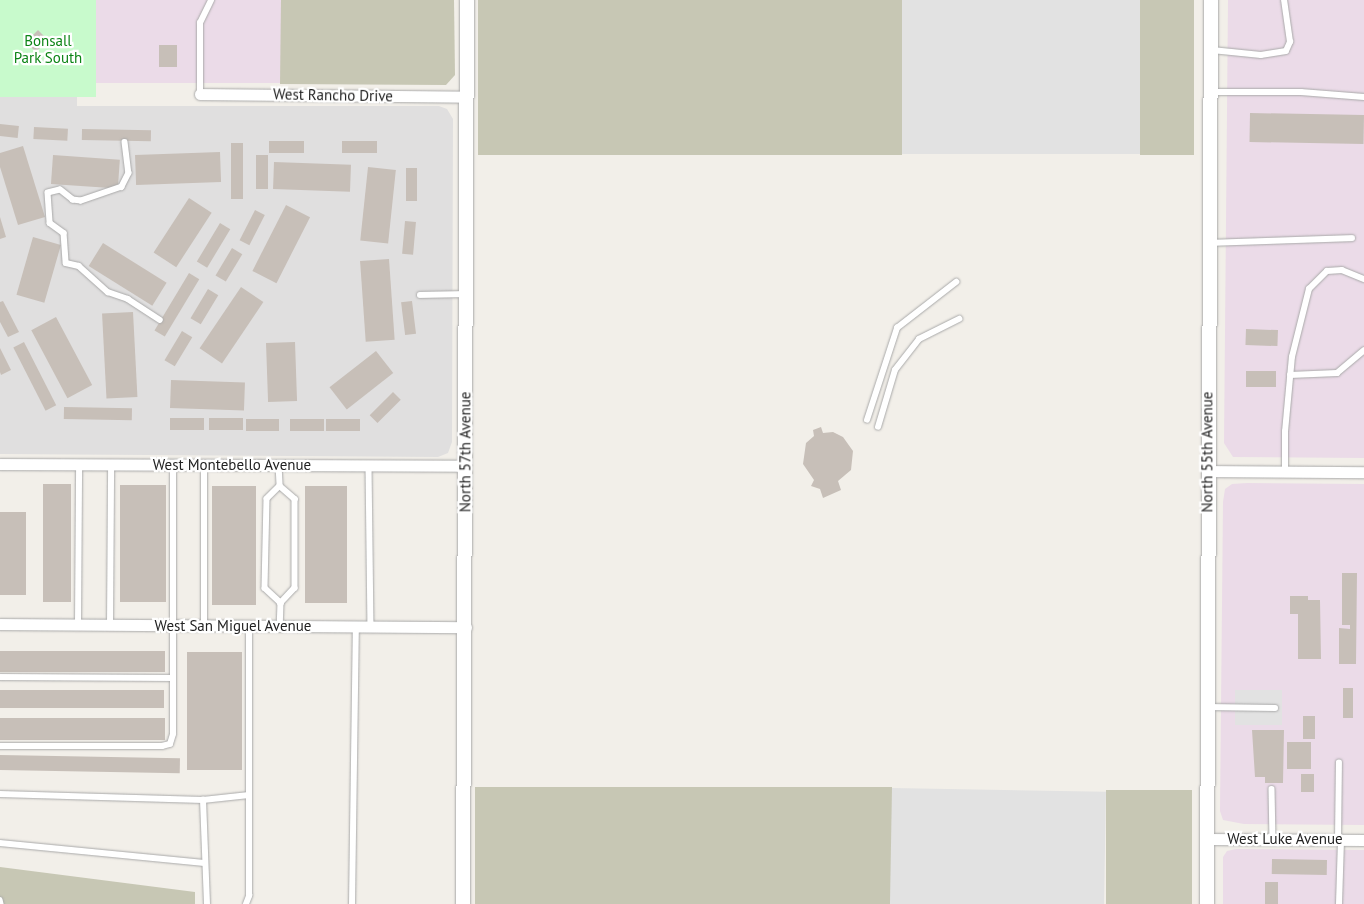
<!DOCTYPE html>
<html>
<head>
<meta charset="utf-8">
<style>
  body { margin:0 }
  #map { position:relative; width:1364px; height:904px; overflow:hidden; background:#f2efe9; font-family:"PT Sans",sans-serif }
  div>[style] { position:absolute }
  .residential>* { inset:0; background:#e0dfdf }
  .industrial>* { inset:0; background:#ebdbe8; transform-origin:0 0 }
  .construction>* { inset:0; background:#c7c7b4; transform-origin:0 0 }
  .park>* { inset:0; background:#c8facc; transform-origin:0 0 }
  .parking>* { inset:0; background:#e2e2e2; transform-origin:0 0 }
  .building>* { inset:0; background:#c7bfb8; transform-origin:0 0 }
  .roads { filter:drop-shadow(0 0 1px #a9a9a9) drop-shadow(0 0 1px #a9a9a9) }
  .service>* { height:5.5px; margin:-2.75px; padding:0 2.75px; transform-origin:2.75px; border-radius:2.75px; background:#fff }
  .minor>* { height:11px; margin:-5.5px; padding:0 5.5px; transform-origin:5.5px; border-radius:5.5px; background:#fff }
  .tertiary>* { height:14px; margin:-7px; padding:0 7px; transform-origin:7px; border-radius:7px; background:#fff }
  span { translate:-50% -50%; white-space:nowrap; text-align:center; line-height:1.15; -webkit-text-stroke:4.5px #fff; paint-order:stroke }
  .park-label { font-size:15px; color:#0c8416 }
  .street-label { font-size:15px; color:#222 }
</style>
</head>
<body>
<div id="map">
  <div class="residential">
    <i style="clip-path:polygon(0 97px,77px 97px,77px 106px,439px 106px,447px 109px,453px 119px,452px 442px,448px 453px,438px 457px,0 454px)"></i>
  </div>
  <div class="industrial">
    <i style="left:96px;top:0;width:185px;height:83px"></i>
    <i style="clip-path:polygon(1228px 0,1364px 0,1364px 458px,1233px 457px,1224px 443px)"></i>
    <i style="clip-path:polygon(1247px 483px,1364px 484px,1364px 825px,1244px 824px,1223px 820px,1220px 811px,1223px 502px,1225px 489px,1232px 484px)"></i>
    <i style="clip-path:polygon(1236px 849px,1364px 850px,1364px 904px,1223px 904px,1223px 857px,1227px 851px)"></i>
  </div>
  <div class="construction">
    <i style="clip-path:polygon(281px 0,454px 0,455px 75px,446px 85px,280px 84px)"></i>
    <i style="left:478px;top:0;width:424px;height:155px"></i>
    <i style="left:1140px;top:0;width:54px;height:155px"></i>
    <i style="left:475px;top:787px;width:417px;height:117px"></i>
    <i style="left:1106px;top:790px;width:86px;height:114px"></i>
    <i style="clip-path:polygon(0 867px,195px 892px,195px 904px,0 904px)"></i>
  </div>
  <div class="park">
    <i style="left:0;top:0;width:96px;height:97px"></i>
  </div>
  <div class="parking">
    <i style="left:902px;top:0;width:238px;height:154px"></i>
    <i style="left:1235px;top:690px;width:47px;height:35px"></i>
    <i style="left:892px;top:788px;width:214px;height:116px;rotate:1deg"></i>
  </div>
  <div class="building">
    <i style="left:38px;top:30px;width:14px;height:17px;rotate:45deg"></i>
    <i style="left:159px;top:45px;width:18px;height:22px"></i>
    <i style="left:1250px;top:113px;width:114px;height:29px;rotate:1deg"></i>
    <i style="left:0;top:124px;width:19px;height:12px;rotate:6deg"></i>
    <i style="left:34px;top:127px;width:34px;height:12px;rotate:3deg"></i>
    <i style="left:82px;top:129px;width:69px;height:11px;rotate:1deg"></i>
    <i style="left:269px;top:141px;width:35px;height:12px"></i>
    <i style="left:342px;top:141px;width:35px;height:12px"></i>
    <i style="left:231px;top:143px;width:12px;height:56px"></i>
    <i style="clip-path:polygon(23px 146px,45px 217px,18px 225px,0 167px,0 153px)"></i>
    <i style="left:220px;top:152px;width:30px;height:85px;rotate:88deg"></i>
    <i style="left:53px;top:155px;width:67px;height:29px;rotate:4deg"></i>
    <i style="left:256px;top:155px;width:12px;height:34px"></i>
    <i style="left:274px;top:162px;width:77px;height:27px;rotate:2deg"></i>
    <i style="left:368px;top:167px;width:28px;height:74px;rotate:6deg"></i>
    <i style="left:406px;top:168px;width:11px;height:33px"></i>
    <i style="left:189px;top:198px;width:27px;height:65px;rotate:33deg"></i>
    <i style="left:286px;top:205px;width:27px;height:74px;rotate:27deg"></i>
    <i style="left:255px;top:210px;width:11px;height:34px;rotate:27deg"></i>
    <i style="clip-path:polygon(0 217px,6px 237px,0 239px)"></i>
    <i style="left:405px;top:221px;width:11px;height:33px;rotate:5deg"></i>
    <i style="left:220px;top:223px;width:12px;height:45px;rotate:31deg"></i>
    <i style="left:33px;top:237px;width:29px;height:60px;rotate:16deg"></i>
    <i style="left:103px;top:243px;width:75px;height:27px;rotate:32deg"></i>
    <i style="left:232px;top:248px;width:12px;height:32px;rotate:31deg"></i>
    <i style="left:389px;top:259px;width:81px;height:29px;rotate:86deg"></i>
    <i style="left:189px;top:273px;width:12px;height:67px;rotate:31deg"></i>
    <i style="left:241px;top:287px;width:27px;height:74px;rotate:34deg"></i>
    <i style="left:208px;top:289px;width:12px;height:34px;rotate:31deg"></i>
    <i style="clip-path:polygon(3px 301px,19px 332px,8px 337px,0 322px,0 302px)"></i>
    <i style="left:412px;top:301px;width:33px;height:11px;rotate:83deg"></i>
    <i style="left:133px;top:312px;width:85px;height:31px;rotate:87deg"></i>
    <i style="left:56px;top:317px;width:77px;height:28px;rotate:62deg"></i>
    <i style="left:1246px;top:329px;width:32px;height:16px;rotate:2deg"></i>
    <i style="left:182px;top:331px;width:12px;height:34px;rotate:31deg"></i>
    <i style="left:24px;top:342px;width:71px;height:12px;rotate:63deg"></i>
    <i style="left:295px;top:342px;width:59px;height:29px;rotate:88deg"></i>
    <i style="clip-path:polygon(0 348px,11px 370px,1px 375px,0 372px)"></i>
    <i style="left:376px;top:351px;width:28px;height:59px;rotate:52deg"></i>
    <i style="left:1246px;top:371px;width:30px;height:16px"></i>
    <i style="left:171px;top:380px;width:74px;height:28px;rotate:2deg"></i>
    <i style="left:393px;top:392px;width:11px;height:33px;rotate:45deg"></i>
    <i style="left:64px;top:407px;width:68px;height:12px;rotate:1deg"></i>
    <i style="left:170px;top:418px;width:34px;height:12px"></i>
    <i style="left:209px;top:418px;width:34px;height:12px"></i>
    <i style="left:246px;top:419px;width:33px;height:12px"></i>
    <i style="left:290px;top:419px;width:34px;height:12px"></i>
    <i style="left:326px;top:419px;width:34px;height:12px"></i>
    <i style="clip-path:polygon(821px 427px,823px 433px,833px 432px,843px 437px,853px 451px,851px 470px,838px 481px,841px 490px,823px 498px,820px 489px,811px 486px,814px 480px,803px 464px,806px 443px,814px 436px,813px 430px)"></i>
    <i style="left:43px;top:484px;width:28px;height:118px"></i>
    <i style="left:120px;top:485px;width:46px;height:117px"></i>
    <i style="left:212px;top:486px;width:44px;height:119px"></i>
    <i style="left:305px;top:486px;width:42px;height:117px"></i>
    <i style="left:0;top:512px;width:26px;height:83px"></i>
    <i style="clip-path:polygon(1342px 573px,1357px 573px,1356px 664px,1339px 664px,1339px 628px,1350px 629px,1350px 625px,1342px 625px)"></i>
    <i style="clip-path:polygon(1290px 596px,1308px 596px,1308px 600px,1320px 600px,1321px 659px,1298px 659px,1298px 614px,1290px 614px)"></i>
    <i style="left:0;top:651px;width:165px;height:21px"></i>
    <i style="left:187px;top:652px;width:55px;height:118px"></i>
    <i style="left:1343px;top:688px;width:10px;height:30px"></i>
    <i style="left:0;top:690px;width:164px;height:18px"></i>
    <i style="left:1303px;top:716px;width:12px;height:23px"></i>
    <i style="left:0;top:718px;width:165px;height:22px"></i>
    <i style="clip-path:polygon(1252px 730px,1284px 730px,1283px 783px,1265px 783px,1265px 777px,1255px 777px)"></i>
    <i style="left:1287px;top:742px;width:24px;height:27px"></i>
    <i style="left:0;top:755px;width:180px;height:15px;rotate:1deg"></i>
    <i style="left:1301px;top:774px;width:13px;height:18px"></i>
    <i style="left:1272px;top:859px;width:55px;height:15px;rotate:1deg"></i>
    <i style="left:1265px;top:882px;width:13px;height:22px"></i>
  </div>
  <div class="roads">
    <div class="service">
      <i style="left:1212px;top:50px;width:49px;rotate:5.8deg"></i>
      <i style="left:1261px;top:55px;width:25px;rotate:-9deg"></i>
      <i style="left:1286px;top:51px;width:10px;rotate:-66deg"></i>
      <i style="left:1290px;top:42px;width:42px;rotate:-98.1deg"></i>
      <i style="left:1212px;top:92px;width:89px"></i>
      <i style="left:1301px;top:92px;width:63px;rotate:4.5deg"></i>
      <i style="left:200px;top:94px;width:71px;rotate:-90deg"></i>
      <i style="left:200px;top:23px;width:25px;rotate:-64deg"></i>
      <i style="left:125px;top:142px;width:31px;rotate:83deg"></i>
      <i style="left:129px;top:173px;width:16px;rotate:117deg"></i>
      <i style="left:122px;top:187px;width:43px;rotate:161.1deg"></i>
      <i style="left:81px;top:201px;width:8px;rotate:-173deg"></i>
      <i style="left:73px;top:200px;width:16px;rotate:-142deg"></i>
      <i style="left:60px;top:190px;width:12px;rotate:166deg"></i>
      <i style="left:48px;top:193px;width:30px;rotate:86deg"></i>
      <i style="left:50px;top:223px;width:17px;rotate:36deg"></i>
      <i style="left:64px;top:233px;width:30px;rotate:86deg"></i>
      <i style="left:66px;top:263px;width:13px;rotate:13deg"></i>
      <i style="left:79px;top:266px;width:39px;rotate:42deg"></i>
      <i style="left:108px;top:292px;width:21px;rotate:19deg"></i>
      <i style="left:128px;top:299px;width:38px;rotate:33deg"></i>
      <i style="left:1210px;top:243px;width:142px;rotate:-2deg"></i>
      <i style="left:420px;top:295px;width:45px;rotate:-1.3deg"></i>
      <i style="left:1290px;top:375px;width:47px;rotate:-2.4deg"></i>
      <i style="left:1337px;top:373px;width:35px;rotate:-40deg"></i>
      <i style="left:867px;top:420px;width:97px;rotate:-71.9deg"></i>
      <i style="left:897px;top:328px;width:75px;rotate:-37.9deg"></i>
      <i style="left:878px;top:427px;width:59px;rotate:-73.4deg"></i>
      <i style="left:895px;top:370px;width:39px;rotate:-52deg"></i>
      <i style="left:919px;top:339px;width:45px;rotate:-26.6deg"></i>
      <i style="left:279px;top:465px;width:21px;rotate:87deg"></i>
      <i style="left:280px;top:486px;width:18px;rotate:135deg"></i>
      <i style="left:267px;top:499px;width:89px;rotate:91.3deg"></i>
      <i style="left:265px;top:588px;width:22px;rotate:43deg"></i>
      <i style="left:281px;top:603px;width:23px;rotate:92deg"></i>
      <i style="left:369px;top:466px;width:161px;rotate:89.3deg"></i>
      <i style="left:1285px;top:472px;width:40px;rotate:-90deg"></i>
      <i style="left:1285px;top:432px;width:75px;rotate:-84.7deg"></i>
      <i style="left:1292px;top:357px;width:70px;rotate:-76deg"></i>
      <i style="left:1309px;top:289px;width:25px;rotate:-45deg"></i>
      <i style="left:1327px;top:271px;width:15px;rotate:-4deg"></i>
      <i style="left:1342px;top:270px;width:24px;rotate:22deg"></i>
      <i style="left:280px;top:486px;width:20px;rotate:41deg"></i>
      <i style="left:295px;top:499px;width:89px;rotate:90deg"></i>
      <i style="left:295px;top:588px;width:21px;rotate:133deg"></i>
      <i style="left:78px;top:624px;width:160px;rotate:-89.6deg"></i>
      <i style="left:110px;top:625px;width:161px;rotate:-89.6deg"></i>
      <i style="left:204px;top:626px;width:161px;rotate:-90deg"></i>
      <i style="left:0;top:677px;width:172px;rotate:0.3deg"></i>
      <i style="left:1207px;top:707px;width:68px;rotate:0.8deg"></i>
      <i style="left:0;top:746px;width:162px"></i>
      <i style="left:162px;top:746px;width:8px;rotate:-14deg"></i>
      <i style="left:170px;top:744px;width:10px;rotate:-73deg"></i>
      <i style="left:173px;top:734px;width:269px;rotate:-90deg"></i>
      <i style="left:1272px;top:789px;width:50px;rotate:88.9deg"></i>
      <i style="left:0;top:794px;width:203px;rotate:1.7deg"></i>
      <i style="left:1338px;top:840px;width:77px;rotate:-89.3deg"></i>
      <i style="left:0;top:843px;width:205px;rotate:5.6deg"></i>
      <i style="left:0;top:900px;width:4px;rotate:76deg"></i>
      <i style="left:207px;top:904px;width:104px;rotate:-92.2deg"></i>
      <i style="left:203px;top:800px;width:46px;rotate:-6.2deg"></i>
      <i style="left:246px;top:904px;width:9px;rotate:-69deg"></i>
      <i style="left:249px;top:896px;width:270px;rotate:-90deg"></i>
      <i style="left:352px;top:904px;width:278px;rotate:-89.2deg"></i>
      <i style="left:1339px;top:904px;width:64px;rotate:-88.2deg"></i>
    </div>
    <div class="minor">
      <i style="left:200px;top:94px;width:267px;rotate:0.6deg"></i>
      <i style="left:0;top:464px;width:465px;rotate:0.2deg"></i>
      <i style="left:1207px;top:471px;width:157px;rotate:0.4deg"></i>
      <i style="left:0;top:624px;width:466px;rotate:0.4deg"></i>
      <i style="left:1207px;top:839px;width:157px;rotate:0.4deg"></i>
    </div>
    <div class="tertiary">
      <i style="left:463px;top:904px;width:904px;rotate:-89.75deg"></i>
      <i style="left:1207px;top:904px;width:904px;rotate:-89.75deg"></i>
    </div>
  </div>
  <div class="park-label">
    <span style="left:48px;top:49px">Bonsall<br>Park South</span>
  </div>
  <div class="street-label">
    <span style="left:333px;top:95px;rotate:1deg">West Rancho Drive</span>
    <span style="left:465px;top:452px;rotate:-90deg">North 57th Avenue</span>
    <span style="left:1207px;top:452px;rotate:-90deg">North 55th Avenue</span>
    <span style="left:232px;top:465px">West Montebello Avenue</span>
    <span style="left:233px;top:626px">West San Miguel Avenue</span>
    <span style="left:1285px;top:839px">West Luke Avenue</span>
  </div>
</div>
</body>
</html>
